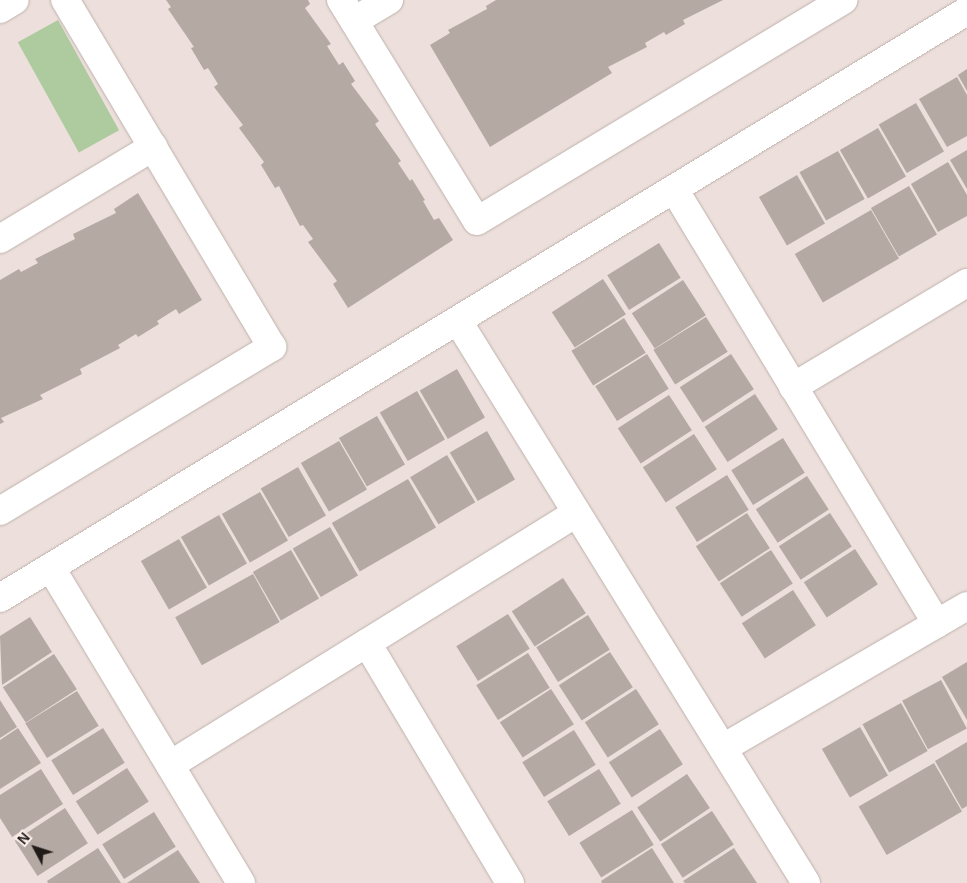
<!DOCTYPE html>
<html>
<head>
<meta charset="utf-8">
<style>
  body { margin:0 }
  #map { position:relative; width:967px; height:883px; overflow:hidden; background:#eddfdb; font-family:Arial,sans-serif }
  div>[style] { position:absolute }
  .green>* { inset:0; background:#adcb9e; transform-origin:0 0 }
  .building>* { inset:0; background:#b5a9a4; transform-origin:0 0 }
  .roads { filter:drop-shadow(0 0 1px #bdb1ac) drop-shadow(0 0 1px #bdb1ac) }
  .minor>* { height:28px; margin:-14px; padding:0 14px; transform-origin:14px; border-radius:14px; background:#fff }
  span { translate:-50% -50%; white-space:nowrap; text-align:center; line-height:1.15; -webkit-text-stroke:4.5px #faede8; paint-order:stroke }
  .north { position:absolute; left:10px; top:823px; width:50px; height:50px; -webkit-text-stroke:4px #faede8; paint-order:stroke; rotate:310deg; font-size:14px; font-weight:700; line-height:20px; text-align:center; color:#201b19 }
  .north::after { content:''; display:block; margin:auto; width:18px; height:22px; background:#201b19; clip-path:polygon(50% 0,100% 100%,50% 72%,0 100%) }
</style>
</head>
<body>
<div id="map">
  <div class="green">
    <i style="left:58px;top:20px;width:126px;height:46px;rotate:61deg"></i>
  </div>
  <div class="building">
    <i style="clip-path:polygon(166px 0,308px 0,310px 4px,305px 8px,331px 44px,327px 46px,339px 65px,343px 62px,355px 81px,351px 84px,379px 121px,375px 124px,401px 161px,398px 163px,410px 181px,412px 179px,425px 200px,423px 201px,434px 220px,439px 218px,453px 240px,348px 308px,333px 284px,337px 281px,308px 242px,313px 239px,303px 225px,300px 226px,279px 186px,275px 188px,261px 165px,264px 162px,239px 128px,243px 125px,214px 87px,218px 84px,208px 68px,204px 70px,191px 48px,194px 47px,168px 9px,171px 7px)"></i>
    <i style="clip-path:polygon(496px 0,723px 0,683px 20px,685px 24px,666px 35px,664px 32px,645px 43px,647px 47px,608px 67px,612px 73px,490px 147px,430px 45px,450px 33px,448px 30px,487px 9px,486px 6px)"></i>
    <i style="clip-path:polygon(967px 69px,967px 91px,958px 75px)"></i>
    <i style="clip-path:polygon(957px 77px,967px 95px,967px 136px,947px 147px,919px 99px)"></i>
    <i style="left:916px;top:103px;width:56px;height:43px;rotate:60deg"></i>
    <i style="left:878px;top:128px;width:56px;height:44px;rotate:60deg"></i>
    <i style="clip-path:polygon(967px 150px,967px 189px,950px 160px)"></i>
    <i style="left:838px;top:151px;width:55px;height:44px;rotate:61deg"></i>
    <i style="clip-path:polygon(948px 162px,967px 195px,967px 216px,938px 232px,911px 184px)"></i>
    <i style="left:797px;top:175px;width:56px;height:44px;rotate:60deg"></i>
    <i style="left:909px;top:186px;width:56px;height:44px;rotate:60deg"></i>
    <i style="clip-path:polygon(138px 193px,202px 300px,179px 314px,176px 309px,157px 321px,159px 324px,138px 337px,136px 334px,118px 345px,120px 348px,80px 369px,82px 374px,40px 395px,43px 399px,1px 418px,4px 422px,0 424px,0 280px,19px 269px,21px 272px,38px 263px,35px 259px,75px 239px,73px 234px,116px 213px,114px 209px)"></i>
    <i style="left:871px;top:210px;width:56px;height:88px;rotate:60deg"></i>
    <i style="left:659px;top:243px;width:41px;height:61px;rotate:58deg"></i>
    <i style="left:603px;top:279px;width:42px;height:61px;rotate:57deg"></i>
    <i style="left:683px;top:280px;width:42px;height:61px;rotate:57deg"></i>
    <i style="left:706px;top:317px;width:41px;height:62px;rotate:58deg"></i>
    <i style="left:624px;top:318px;width:41px;height:62px;rotate:58deg"></i>
    <i style="left:647px;top:354px;width:41px;height:61px;rotate:58deg"></i>
    <i style="left:731px;top:354px;width:42px;height:61px;rotate:57deg"></i>
    <i style="left:457px;top:369px;width:56px;height:43px;rotate:60deg"></i>
    <i style="left:417px;top:391px;width:56px;height:43px;rotate:60deg"></i>
    <i style="left:755px;top:394px;width:42px;height:60px;rotate:57deg"></i>
    <i style="left:669px;top:395px;width:42px;height:61px;rotate:57deg"></i>
    <i style="left:377px;top:416px;width:56px;height:44px;rotate:60deg"></i>
    <i style="left:487px;top:431px;width:56px;height:43px;rotate:60deg"></i>
    <i style="left:694px;top:434px;width:42px;height:61px;rotate:57deg"></i>
    <i style="left:783px;top:438px;width:41px;height:61px;rotate:58deg"></i>
    <i style="left:339px;top:441px;width:56px;height:44px;rotate:60deg"></i>
    <i style="left:447px;top:455px;width:55px;height:43px;rotate:59deg"></i>
    <i style="left:298px;top:467px;width:56px;height:43px;rotate:60deg"></i>
    <i style="left:727px;top:475px;width:41px;height:61px;rotate:58deg"></i>
    <i style="left:807px;top:476px;width:40px;height:61px;rotate:57deg"></i>
    <i style="left:408px;top:479px;width:56px;height:88px;rotate:60deg"></i>
    <i style="left:260px;top:492px;width:56px;height:44px;rotate:60deg"></i>
    <i style="left:747px;top:513px;width:42px;height:61px;rotate:57deg"></i>
    <i style="left:830px;top:513px;width:40px;height:61px;rotate:57deg"></i>
    <i style="left:219px;top:515px;width:56px;height:44px;rotate:60deg"></i>
    <i style="left:330px;top:527px;width:56px;height:43px;rotate:60deg"></i>
    <i style="left:179px;top:539px;width:56px;height:44px;rotate:60deg"></i>
    <i style="left:855px;top:549px;width:42px;height:61px;rotate:57deg"></i>
    <i style="left:291px;top:550px;width:56px;height:44px;rotate:60deg"></i>
    <i style="left:771px;top:550px;width:40px;height:61px;rotate:57deg"></i>
    <i style="left:253px;top:574px;width:55px;height:89px;rotate:61deg"></i>
    <i style="left:563px;top:578px;width:42px;height:61px;rotate:57deg"></i>
    <i style="left:793px;top:590px;width:42px;height:61px;rotate:57deg"></i>
    <i style="left:508px;top:614px;width:41px;height:61px;rotate:58deg"></i>
    <i style="left:588px;top:615px;width:41px;height:61px;rotate:58deg"></i>
    <i style="clip-path:polygon(30px 617px,52px 652px,2px 685px,0 636px)"></i>
    <i style="left:610px;top:652px;width:42px;height:61px;rotate:57deg"></i>
    <i style="left:528px;top:653px;width:41px;height:61px;rotate:58deg"></i>
    <i style="left:54px;top:654px;width:42px;height:61px;rotate:57deg"></i>
    <i style="clip-path:polygon(967px 662px,967px 720px,942px 677px)"></i>
    <i style="left:941px;top:680px;width:55px;height:44px;rotate:62deg"></i>
    <i style="left:551px;top:689px;width:42px;height:61px;rotate:57deg"></i>
    <i style="left:636px;top:689px;width:42px;height:61px;rotate:57deg"></i>
    <i style="left:77px;top:691px;width:41px;height:61px;rotate:58deg"></i>
    <i style="clip-path:polygon(0 700px,17px 727px,0 738px)"></i>
    <i style="left:901px;top:703px;width:55px;height:44px;rotate:61deg"></i>
    <i style="left:860px;top:727px;width:56px;height:44px;rotate:60deg"></i>
    <i style="clip-path:polygon(18px 728px,41px 763px,0 789px,0 740px)"></i>
    <i style="left:103px;top:728px;width:41px;height:61px;rotate:58deg"></i>
    <i style="left:660px;top:729px;width:42px;height:61px;rotate:57deg"></i>
    <i style="left:574px;top:730px;width:41px;height:61px;rotate:58deg"></i>
    <i style="clip-path:polygon(967px 742px,967px 806px,962px 809px,935px 761px)"></i>
    <i style="left:934px;top:763px;width:56px;height:87px;rotate:60deg"></i>
    <i style="left:127px;top:768px;width:40px;height:61px;rotate:57deg"></i>
    <i style="clip-path:polygon(41px 769px,63px 804px,12px 837px,0 818px,0 795px)"></i>
    <i style="left:599px;top:769px;width:41px;height:61px;rotate:58deg"></i>
    <i style="left:687px;top:774px;width:41px;height:60px;rotate:56deg"></i>
    <i style="left:65px;top:808px;width:42px;height:60px;rotate:57deg"></i>
    <i style="left:632px;top:810px;width:41px;height:62px;rotate:58deg"></i>
    <i style="left:712px;top:811px;width:40px;height:61px;rotate:57deg"></i>
    <i style="left:154px;top:812px;width:41px;height:61px;rotate:58deg"></i>
    <i style="clip-path:polygon(98px 848px,121px 883px,48px 883px,47px 881px)"></i>
    <i style="clip-path:polygon(652px 848px,674px 883px,602px 883px,601px 881px)"></i>
    <i style="clip-path:polygon(734px 848px,757px 883px,685px 883px,683px 881px)"></i>
    <i style="clip-path:polygon(178px 850px,200px 883px,127px 883px)"></i>
  </div>
  <div class="roads">
    <div class="minor">
      <i style="left:341px;top:0;width:259px;rotate:58.4deg"></i>
      <i style="left:477px;top:221px;width:428px;rotate:-31.1deg"></i>
      <i style="left:0;top:9px;width:17px;rotate:-31deg"></i>
      <i style="left:354px;top:21px;width:41px;rotate:-31deg"></i>
      <i style="left:674px;top:189px;width:508px;rotate:58.84deg"></i>
      <i style="left:0;top:239px;width:179px;rotate:-31deg"></i>
      <i style="left:458px;top:321px;width:661px;rotate:58.23deg"></i>
      <i style="left:793px;top:387px;width:203px;rotate:-30.9deg"></i>
      <i style="left:0;top:511px;width:318px;rotate:-31.1deg"></i>
      <i style="left:272px;top:347px;width:404px;rotate:-120.8deg"></i>
      <i style="left:51px;top:568px;width:368px;rotate:58.9deg"></i>
      <i style="left:0;top:598px;width:1131px;rotate:-31.26deg"></i>
      <i style="left:367px;top:643px;width:279px;rotate:59.2deg"></i>
      <i style="left:723px;top:748px;width:282px;rotate:-30.2deg"></i>
      <i style="left:170px;top:765px;width:478px;rotate:-31.8deg"></i>
    </div>
  </div>
  <div class="north">N</div>
</div>
</body>
</html>
